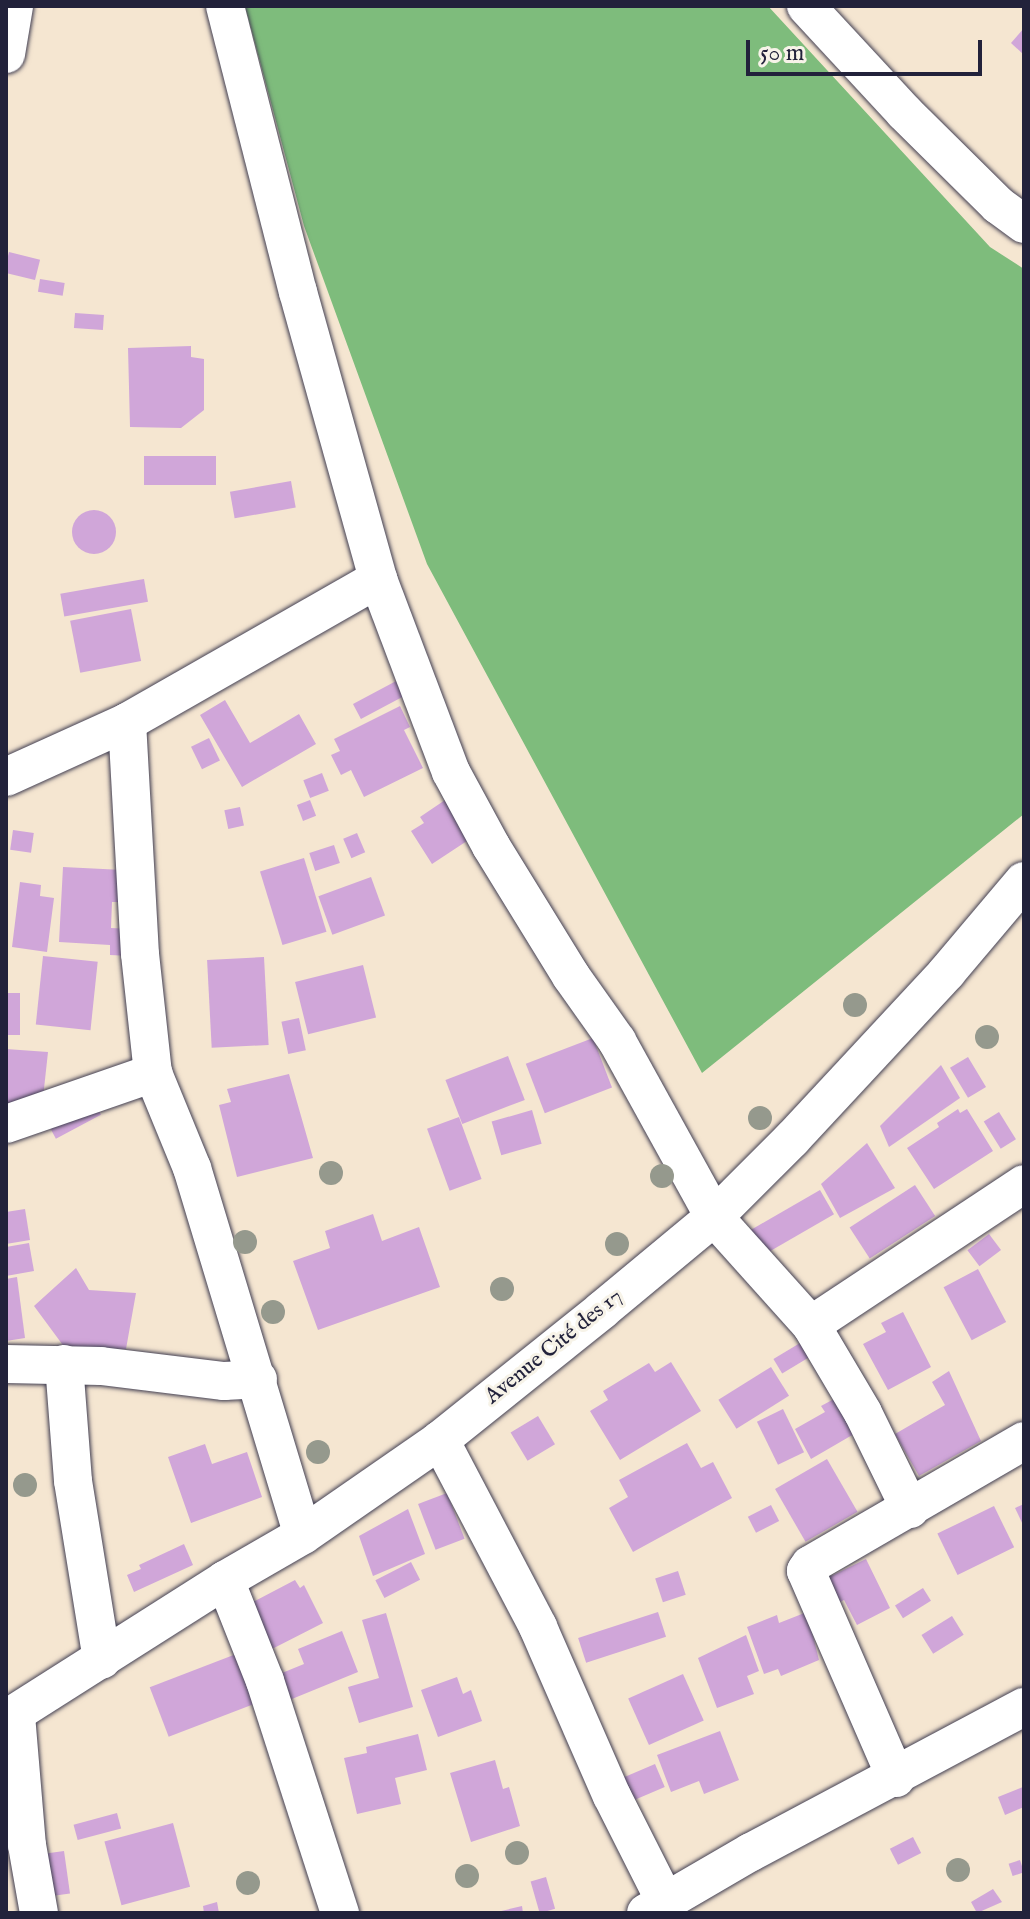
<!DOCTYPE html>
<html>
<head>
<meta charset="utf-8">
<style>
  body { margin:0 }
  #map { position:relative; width:1030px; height:1919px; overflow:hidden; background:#f5e6d1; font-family:"IM FELL English",serif }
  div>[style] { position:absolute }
  .forest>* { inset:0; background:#7ebc7c }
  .building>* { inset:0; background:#d0a6d9; transform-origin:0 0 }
  .round { border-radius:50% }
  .roads { filter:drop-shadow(0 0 2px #423f52) drop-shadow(0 0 2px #423f52) }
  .minor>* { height:38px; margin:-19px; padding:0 19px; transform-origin:19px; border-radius:19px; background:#fff }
  .trees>* { width:24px; height:24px; margin:-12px; border-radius:50%; background:#95998d }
  span { translate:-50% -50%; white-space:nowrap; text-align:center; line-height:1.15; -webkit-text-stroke:6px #f7f3e8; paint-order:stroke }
  .street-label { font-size:22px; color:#22223b }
  .frame { position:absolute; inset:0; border:8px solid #22223b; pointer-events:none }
  .scale { position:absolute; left:746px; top:40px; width:236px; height:36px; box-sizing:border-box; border:4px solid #22223b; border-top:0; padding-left:10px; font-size:24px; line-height:28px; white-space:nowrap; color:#22223b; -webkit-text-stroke:6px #f7f3e8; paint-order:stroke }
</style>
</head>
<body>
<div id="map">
  <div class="forest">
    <i style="clip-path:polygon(245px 6px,768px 6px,990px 247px,1024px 269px,1024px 814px,702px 1073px,427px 564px,304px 226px)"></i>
  </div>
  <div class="building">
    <i style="clip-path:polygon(1024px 28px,1024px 55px,1011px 43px)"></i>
    <i style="left:9px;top:252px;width:32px;height:21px;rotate:14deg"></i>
    <i style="left:40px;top:279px;width:25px;height:13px;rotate:9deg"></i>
    <i style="left:75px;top:313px;width:29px;height:15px;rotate:4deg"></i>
    <i style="clip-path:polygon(191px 346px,191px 357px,204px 359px,204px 410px,181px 428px,130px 427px,128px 348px)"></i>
    <i style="left:144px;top:456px;width:72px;height:29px"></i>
    <i style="left:291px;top:481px;width:27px;height:62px;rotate:80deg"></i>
    <i class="round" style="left:72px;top:510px;width:44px;height:44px"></i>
    <i style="left:144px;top:579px;width:23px;height:85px;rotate:80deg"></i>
    <i style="left:131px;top:609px;width:53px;height:62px;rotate:79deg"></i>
    <i style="left:398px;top:680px;width:17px;height:51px;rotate:62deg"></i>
    <i style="clip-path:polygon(225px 700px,250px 743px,299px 714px,316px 744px,242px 787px,200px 715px)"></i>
    <i style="clip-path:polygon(400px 706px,410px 727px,404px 730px,423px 768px,364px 797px,351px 770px,341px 775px,331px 755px,340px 751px,334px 739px)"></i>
    <i style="left:209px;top:738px;width:25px;height:20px;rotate:64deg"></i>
    <i style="left:322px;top:773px;width:19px;height:20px;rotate:69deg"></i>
    <i style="clip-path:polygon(448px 798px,473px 837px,432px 864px,411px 831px,424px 823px,420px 817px)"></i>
    <i style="left:310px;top:800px;width:17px;height:14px;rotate:69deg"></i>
    <i style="left:240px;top:807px;width:19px;height:16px;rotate:78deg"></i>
    <i style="left:13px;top:830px;width:21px;height:20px;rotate:8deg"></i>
    <i style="left:357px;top:833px;width:21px;height:15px;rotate:67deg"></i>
    <i style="left:334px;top:845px;width:19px;height:26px;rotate:72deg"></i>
    <i style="left:304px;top:858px;width:77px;height:46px;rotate:73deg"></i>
    <i style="clip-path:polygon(63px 867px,123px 870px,121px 902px,112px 902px,111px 928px,131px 929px,130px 956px,110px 955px,110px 945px,59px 942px)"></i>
    <i style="left:371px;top:877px;width:41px;height:56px;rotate:70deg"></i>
    <i style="clip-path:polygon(20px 882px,41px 885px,40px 896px,54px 898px,47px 952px,12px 947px)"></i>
    <i style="left:43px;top:956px;width:55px;height:69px;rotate:6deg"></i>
    <i style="left:264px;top:957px;width:88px;height:57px;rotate:87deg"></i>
    <i style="left:363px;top:965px;width:54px;height:70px;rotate:76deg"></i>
    <i style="left:6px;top:993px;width:14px;height:42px"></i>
    <i style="left:299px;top:1018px;width:33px;height:18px;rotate:78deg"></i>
    <i style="left:593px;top:1038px;width:53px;height:72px;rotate:69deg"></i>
    <i style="clip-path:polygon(6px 1049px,48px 1052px,42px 1107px,6px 1104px)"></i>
    <i style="left:508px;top:1056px;width:47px;height:67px;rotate:69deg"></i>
    <i style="left:968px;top:1057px;width:35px;height:21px;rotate:59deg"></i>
    <i style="clip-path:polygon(941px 1065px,960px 1098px,889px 1147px,880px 1126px)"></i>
    <i style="clip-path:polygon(289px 1074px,313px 1158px,237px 1177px,219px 1105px,231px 1102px,227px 1089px)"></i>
    <i style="left:92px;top:1098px;width:19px;height:51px;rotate:62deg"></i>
    <i style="clip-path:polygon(958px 1109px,960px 1113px,967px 1109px,993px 1151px,934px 1189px,907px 1148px,939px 1127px,937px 1123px)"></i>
    <i style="left:532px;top:1110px;width:35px;height:42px;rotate:74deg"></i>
    <i style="left:999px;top:1112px;width:32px;height:18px;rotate:58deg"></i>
    <i style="left:459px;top:1117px;width:66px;height:34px;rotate:70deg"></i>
    <i style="clip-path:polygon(867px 1143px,895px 1188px,840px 1218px,821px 1184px)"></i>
    <i style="left:915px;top:1185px;width:37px;height:78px;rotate:57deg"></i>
    <i style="left:820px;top:1190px;width:28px;height:82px;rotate:60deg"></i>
    <i style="clip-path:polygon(25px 1209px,30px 1240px,6px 1244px,6px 1212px)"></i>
    <i style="clip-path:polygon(373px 1214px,382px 1241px,419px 1227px,440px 1287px,318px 1330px,293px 1261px,330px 1248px,325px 1231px)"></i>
    <i style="left:989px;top:1234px;width:20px;height:27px;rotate:53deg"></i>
    <i style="clip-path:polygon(29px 1243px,34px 1271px,6px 1276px,6px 1247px)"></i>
    <i style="clip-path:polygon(76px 1268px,89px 1290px,136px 1293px,126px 1349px,65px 1348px,34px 1306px)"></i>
    <i style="left:978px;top:1269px;width:60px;height:39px;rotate:62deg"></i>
    <i style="clip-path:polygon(17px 1277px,25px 1338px,6px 1341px,6px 1279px)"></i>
    <i style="clip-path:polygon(903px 1312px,931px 1367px,888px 1390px,863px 1344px,886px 1332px,881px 1323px)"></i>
    <i style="left:800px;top:1343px;width:17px;height:31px;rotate:59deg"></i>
    <i style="clip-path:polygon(671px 1362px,701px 1411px,620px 1460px,590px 1411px,608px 1400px,603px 1391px,649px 1363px,655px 1372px)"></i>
    <i style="left:771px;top:1367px;width:34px;height:62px;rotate:58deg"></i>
    <i style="clip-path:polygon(949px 1371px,981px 1441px,919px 1476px,895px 1434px,945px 1405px,932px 1382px)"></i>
    <i style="clip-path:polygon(834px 1399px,854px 1434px,811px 1459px,795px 1429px,825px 1412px,821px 1406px)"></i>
    <i style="left:783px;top:1409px;width:48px;height:29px;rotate:64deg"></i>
    <i style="left:538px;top:1416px;width:33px;height:32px;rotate:59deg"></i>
    <i style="clip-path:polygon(687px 1443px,701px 1468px,713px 1462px,732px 1498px,633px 1552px,609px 1508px,628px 1497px,619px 1480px)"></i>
    <i style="clip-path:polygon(205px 1444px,212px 1464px,247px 1452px,262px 1497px,191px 1523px,168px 1457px)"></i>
    <i style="left:827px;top:1459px;width:61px;height:60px;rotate:60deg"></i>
    <i style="left:447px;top:1493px;width:49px;height:31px;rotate:69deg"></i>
    <i style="clip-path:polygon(1024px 1504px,1024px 1527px,1015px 1508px)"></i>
    <i style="left:771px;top:1505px;width:18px;height:26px;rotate:63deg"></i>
    <i style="left:994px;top:1506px;width:46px;height:63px;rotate:64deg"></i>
    <i style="clip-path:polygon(408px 1509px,425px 1554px,373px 1576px,359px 1536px)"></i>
    <i style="clip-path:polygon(184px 1544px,193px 1565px,134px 1592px,127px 1575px,141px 1569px,139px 1565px)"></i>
    <i style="clip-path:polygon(866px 1559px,890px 1608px,857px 1625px,844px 1600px,838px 1603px,827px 1578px)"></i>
    <i style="left:411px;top:1562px;width:20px;height:40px;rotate:63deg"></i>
    <i style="left:678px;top:1571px;width:25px;height:24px;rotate:72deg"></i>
    <i style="clip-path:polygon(295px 1580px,300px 1588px,304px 1585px,323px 1623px,272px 1649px,249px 1604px)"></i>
    <i style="left:923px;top:1588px;width:15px;height:33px;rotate:58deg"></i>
    <i style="left:658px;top:1612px;width:26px;height:84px;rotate:72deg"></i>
    <i style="clip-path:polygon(807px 1612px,819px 1660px,781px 1676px,778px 1669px,764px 1674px,747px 1627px,777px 1615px,779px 1623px)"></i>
    <i style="clip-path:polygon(386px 1613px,413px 1707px,359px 1723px,348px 1687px,379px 1678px,362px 1620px)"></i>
    <i style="left:952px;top:1616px;width:22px;height:36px;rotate:58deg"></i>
    <i style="clip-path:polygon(342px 1631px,358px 1672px,287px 1701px,277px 1675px,304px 1664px,298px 1649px)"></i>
    <i style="clip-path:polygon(746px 1635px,759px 1671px,747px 1676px,754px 1694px,717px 1708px,698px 1658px)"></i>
    <i style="left:244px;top:1651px;width:53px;height:101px;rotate:69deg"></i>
    <i style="left:683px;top:1674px;width:51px;height:60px;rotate:66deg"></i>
    <i style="clip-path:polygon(457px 1677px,463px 1694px,471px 1690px,482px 1721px,438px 1737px,421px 1690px)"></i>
    <i style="clip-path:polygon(720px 1731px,739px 1780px,704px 1794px,699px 1781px,671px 1792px,657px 1755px)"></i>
    <i style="clip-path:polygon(418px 1734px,427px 1770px,395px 1778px,401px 1804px,357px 1814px,344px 1758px,367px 1753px,366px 1747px)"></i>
    <i style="clip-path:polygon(495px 1760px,503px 1789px,509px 1787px,520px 1826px,471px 1842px,450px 1773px)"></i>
    <i style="left:655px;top:1764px;width:25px;height:35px;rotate:67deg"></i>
    <i style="clip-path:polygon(1023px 1787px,1024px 1807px,1005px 1815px,998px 1797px)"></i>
    <i style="left:117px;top:1813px;width:16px;height:45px;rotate:75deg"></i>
    <i style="left:173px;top:1823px;width:66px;height:71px;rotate:75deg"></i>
    <i style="left:913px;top:1837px;width:18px;height:26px;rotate:63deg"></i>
    <i style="left:64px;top:1851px;width:43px;height:20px;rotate:82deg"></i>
    <i style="left:1020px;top:1860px;width:13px;height:12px;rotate:72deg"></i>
    <i style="left:546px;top:1877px;width:33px;height:16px;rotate:74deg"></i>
    <i style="clip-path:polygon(993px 1889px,1002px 1902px,977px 1913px,971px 1902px)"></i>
    <i style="clip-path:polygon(217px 1902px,219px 1913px,204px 1913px,203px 1906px)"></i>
    <i style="clip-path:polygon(522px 1906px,523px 1913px,498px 1913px,497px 1912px)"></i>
  </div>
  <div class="roads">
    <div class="minor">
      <i style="left:225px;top:6px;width:295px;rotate:75.7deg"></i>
      <i style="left:298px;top:292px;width:298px;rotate:74.4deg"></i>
      <i style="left:378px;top:579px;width:206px;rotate:69.3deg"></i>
      <i style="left:451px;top:772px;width:84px;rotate:61.6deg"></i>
      <i style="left:491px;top:846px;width:153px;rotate:58.4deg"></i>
      <i style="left:571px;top:976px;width:80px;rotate:54.7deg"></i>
      <i style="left:617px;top:1041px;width:201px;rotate:61.1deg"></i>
      <i style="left:714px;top:1217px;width:145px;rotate:48.1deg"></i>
      <i style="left:811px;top:1325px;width:102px;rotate:59.4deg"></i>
      <i style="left:863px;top:1413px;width:107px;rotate:63.9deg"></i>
      <i style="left:806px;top:6px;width:144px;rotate:47.2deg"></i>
      <i style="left:904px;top:112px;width:132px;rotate:44.7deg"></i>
      <i style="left:998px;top:205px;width:32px;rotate:36deg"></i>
      <i style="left:6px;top:54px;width:49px;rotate:-80.5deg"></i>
      <i style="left:127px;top:722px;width:232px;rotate:86.8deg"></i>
      <i style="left:140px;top:954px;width:120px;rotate:83.8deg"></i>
      <i style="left:153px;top:1073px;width:103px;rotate:67.7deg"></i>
      <i style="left:192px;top:1168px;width:383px;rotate:73.2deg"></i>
      <i style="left:6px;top:777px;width:133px;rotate:-24.4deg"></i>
      <i style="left:127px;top:722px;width:289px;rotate:-29.7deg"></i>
      <i style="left:6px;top:1124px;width:156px;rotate:-19.1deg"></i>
      <i style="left:811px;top:1325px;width:255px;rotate:-33.5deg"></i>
      <i style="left:6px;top:1364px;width:95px;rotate:1.2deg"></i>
      <i style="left:101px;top:1366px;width:124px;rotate:7deg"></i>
      <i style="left:224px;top:1381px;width:34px;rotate:-3deg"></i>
      <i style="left:64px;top:1364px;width:117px;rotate:85.6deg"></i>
      <i style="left:73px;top:1481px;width:181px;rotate:80.8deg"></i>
      <i style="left:440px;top:1440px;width:211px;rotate:62.3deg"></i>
      <i style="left:538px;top:1627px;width:184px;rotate:66.4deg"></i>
      <i style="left:612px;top:1796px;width:120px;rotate:63.2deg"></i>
      <i style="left:225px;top:1580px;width:109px;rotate:68.4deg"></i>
      <i style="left:265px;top:1681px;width:244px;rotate:72.1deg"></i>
      <i style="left:16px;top:1715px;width:130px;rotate:85.2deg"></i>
      <i style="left:27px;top:1845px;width:69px;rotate:80deg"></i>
      <i style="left:6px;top:1719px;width:259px;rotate:-32.4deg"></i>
      <i style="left:225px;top:1580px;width:90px;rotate:-30deg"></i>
      <i style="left:303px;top:1535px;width:167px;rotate:-34.7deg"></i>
      <i style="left:440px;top:1440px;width:208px;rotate:-38.7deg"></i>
      <i style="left:602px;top:1310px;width:146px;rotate:-39.7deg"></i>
      <i style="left:714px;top:1217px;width:110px;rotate:-45deg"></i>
      <i style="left:792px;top:1139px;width:228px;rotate:-47.1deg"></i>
      <i style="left:947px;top:972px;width:119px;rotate:-49.8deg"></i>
      <i style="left:896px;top:1778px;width:226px;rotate:-113.5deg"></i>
      <i style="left:806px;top:1571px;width:7px;rotate:-56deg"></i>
      <i style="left:810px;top:1565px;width:247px;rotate:-30.1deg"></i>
      <i style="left:646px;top:1913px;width:121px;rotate:-30.2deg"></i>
      <i style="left:751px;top:1852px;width:309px;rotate:-28deg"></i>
    </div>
  </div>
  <div class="trees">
    <i style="left:855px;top:1005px"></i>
    <i style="left:987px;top:1037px"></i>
    <i style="left:760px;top:1118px"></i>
    <i style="left:331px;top:1173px"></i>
    <i style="left:662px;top:1176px"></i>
    <i style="left:245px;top:1242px"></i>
    <i style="left:617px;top:1244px"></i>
    <i style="left:502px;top:1289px"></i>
    <i style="left:273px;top:1312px"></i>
    <i style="left:318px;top:1452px"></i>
    <i style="left:25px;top:1485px"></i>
    <i style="left:517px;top:1853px"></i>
    <i style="left:958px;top:1870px"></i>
    <i style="left:467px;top:1876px"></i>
    <i style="left:248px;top:1883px"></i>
  </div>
  <div class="street-label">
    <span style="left:554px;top:1347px;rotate:-39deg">Avenue Cité des 17</span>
  </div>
  <div class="frame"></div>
  <div class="scale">50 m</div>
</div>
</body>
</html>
